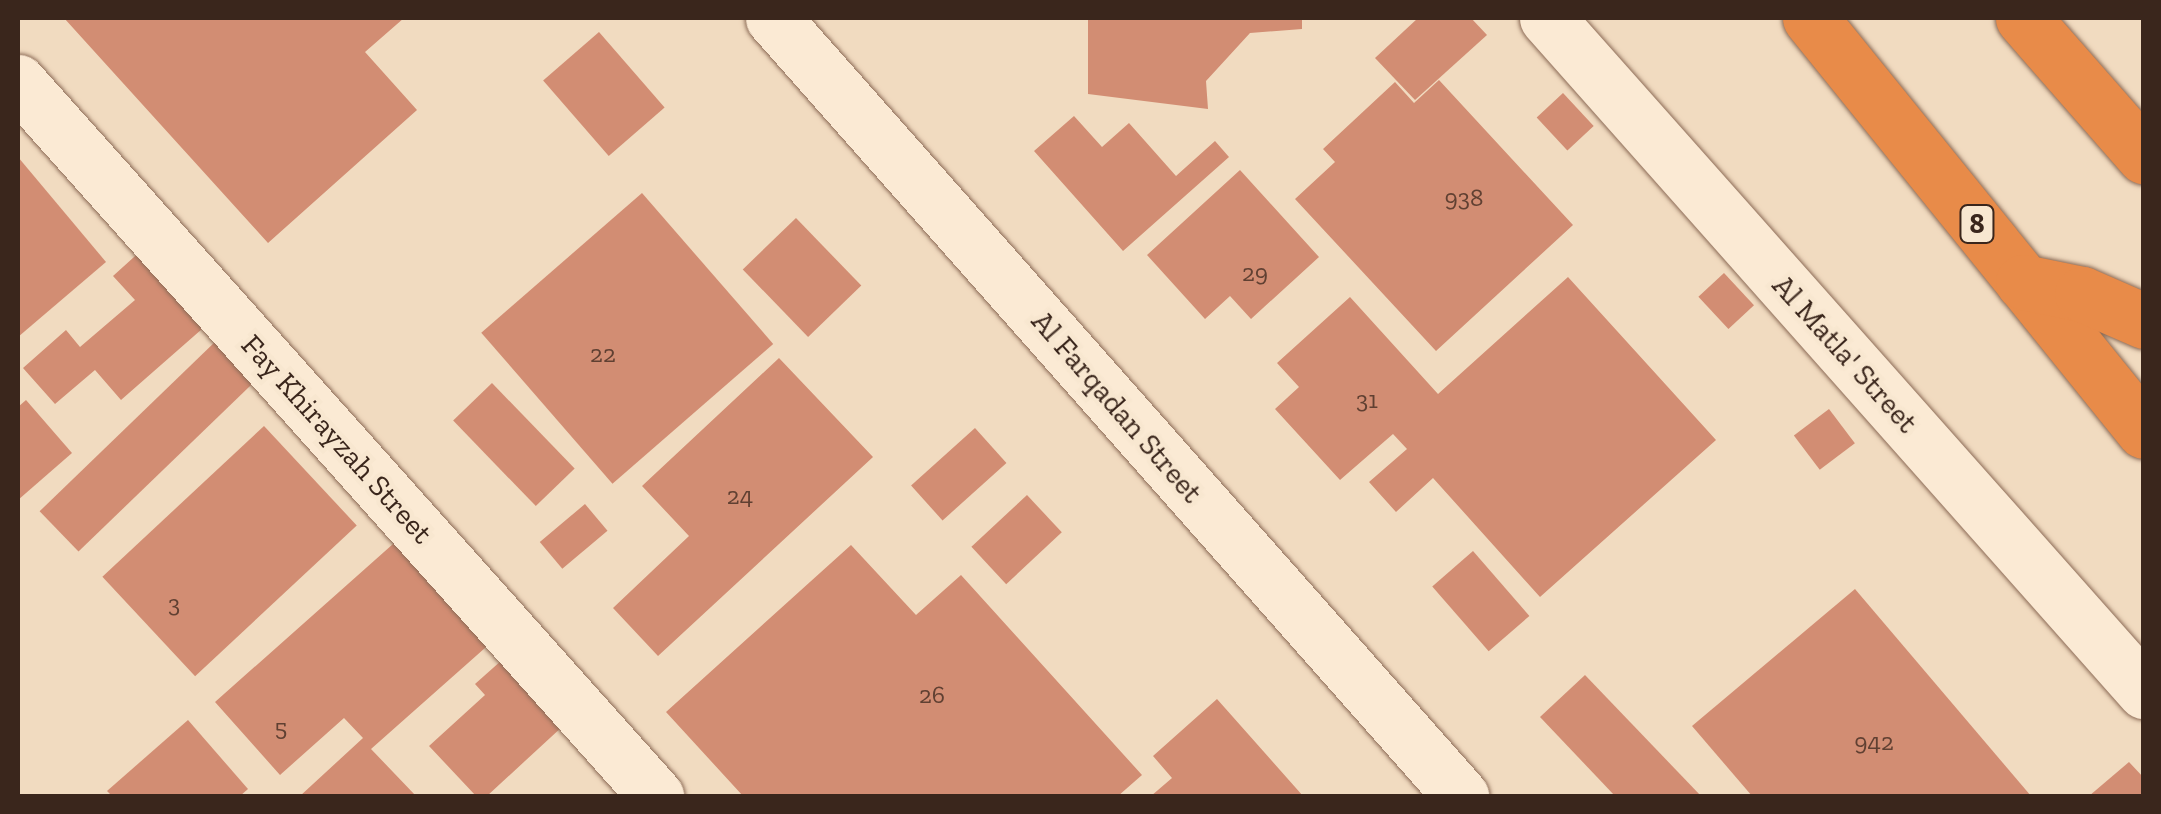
<!DOCTYPE html>
<html>
<head>
<meta charset="utf-8">
<style>
  body { margin:0 }
  #map { position:relative; width:2161px; height:814px; overflow:hidden; background:#f1dbc0; font-family:"Zilla Slab",serif }
  div>[style] { position:absolute }
  .building>* { inset:0; background:#d28d73; transform-origin:0 0 }
  .roads { filter:drop-shadow(0 0 2px #8c6b56) drop-shadow(0 0 2px #8c6b56) }
  .street>* { height:55px; margin:-27.5px; padding:0 27.5px; transform-origin:27.5px; border-radius:27.5px; background:#fbead4 }
  .highway>* { height:55px; margin:-27.5px; padding:0 27.5px; transform-origin:27.5px; border-radius:27.5px; background:#e88b49 }
  span { translate:-50% -50%; white-space:nowrap; text-align:center; line-height:1.15; -webkit-text-stroke:9px #f8e7d0; paint-order:stroke }
  .number-label { font-size:25px; color:#604032 }
  .number-label span { -webkit-text-stroke-width:0 }
  .shield-label span { padding:2px 8px; background:#f8e7d0; border:2px solid; border-radius:8px; -webkit-text-stroke-width:0 }
  .shield-label { font-size:28px; color:#3a261c; font-weight:700 }
  .street-label { font-size:30px; color:#3a261c }
  .frame { position:absolute; inset:0; border:20px solid #3a261c; pointer-events:none }
</style>
</head>
<body>
<div id="map">
  <div class="building">
    <i style="clip-path:polygon(64px 18px,404px 18px,365px 52px,417px 110px,268px 243px)"></i>
    <i style="clip-path:polygon(1088px 18px,1302px 18px,1302px 29px,1250px 33px,1206px 81px,1208px 109px,1088px 94px)"></i>
    <i style="clip-path:polygon(1418px 18px,1471px 18px,1487px 35px,1415px 100px,1375px 58px)"></i>
    <i style="left:599px;top:32px;width:100px;height:74px;rotate:49deg"></i>
    <i style="clip-path:polygon(1439px 80px,1573px 225px,1436px 351px,1295px 199px,1335px 162px,1323px 149px,1395px 82px,1414px 103px)"></i>
    <i style="left:1563px;top:93px;width:45px;height:36px;rotate:47deg"></i>
    <i style="clip-path:polygon(1074px 116px,1102px 147px,1129px 123px,1176px 176px,1215px 141px,1229px 157px,1123px 251px,1034px 151px)"></i>
    <i style="clip-path:polygon(18px 157px,106px 262px,18px 337px)"></i>
    <i style="clip-path:polygon(1240px 170px,1319px 257px,1251px 319px,1230px 296px,1205px 319px,1147px 255px)"></i>
    <i style="left:642px;top:193px;width:200px;height:213px;rotate:49deg"></i>
    <i style="left:796px;top:218px;width:94px;height:74px;rotate:46deg"></i>
    <i style="clip-path:polygon(144px 248px,210px 322px,121px 400px,95px 370px,55px 404px,23px 368px,66px 330px,80px 347px,135px 300px,113px 276px)"></i>
    <i style="left:1724px;top:273px;width:44px;height:35px;rotate:47deg"></i>
    <i style="clip-path:polygon(1568px 277px,1716px 440px,1540px 597px,1433px 478px,1396px 512px,1369px 482px,1407px 449px,1393px 434px,1340px 480px,1275px 409px,1299px 387px,1277px 363px,1350px 297px,1438px 394px)"></i>
    <i style="left:218px;top:339px;width:56px;height:248px;rotate:46deg"></i>
    <i style="clip-path:polygon(779px 358px,873px 457px,658px 656px,613px 608px,689px 536px,642px 486px)"></i>
    <i style="left:492px;top:383px;width:119px;height:54px;rotate:46deg"></i>
    <i style="clip-path:polygon(26px 400px,72px 453px,18px 500px,18px 407px)"></i>
    <i style="left:1829px;top:409px;width:43px;height:44px;rotate:53deg"></i>
    <i style="left:264px;top:426px;width:136px;height:221px;rotate:47deg"></i>
    <i style="left:975px;top:428px;width:47px;height:86px;rotate:48deg"></i>
    <i style="left:1027px;top:495px;width:51px;height:76px;rotate:47deg"></i>
    <i style="left:585px;top:504px;width:35px;height:59px;rotate:50deg"></i>
    <i style="clip-path:polygon(402px 536px,494px 640px,371px 749px,416px 796px,300px 796px,363px 738px,344px 718px,280px 775px,215px 702px)"></i>
    <i style="clip-path:polygon(851px 545px,916px 615px,961px 575px,1142px 775px,1118px 796px,743px 796px,666px 712px)"></i>
    <i style="left:1473px;top:551px;width:86px;height:54px;rotate:49deg"></i>
    <i style="clip-path:polygon(1855px 589px,2031px 796px,1752px 796px,1692px 726px)"></i>
    <i style="clip-path:polygon(502px 660px,563px 726px,487px 796px,476px 796px,429px 746px,485px 695px,475px 684px)"></i>
    <i style="clip-path:polygon(1585px 675px,1701px 796px,1615px 796px,1540px 717px)"></i>
    <i style="clip-path:polygon(1217px 699px,1303px 796px,1151px 796px,1172px 778px,1153px 756px)"></i>
    <i style="clip-path:polygon(188px 720px,248px 789px,240px 796px,112px 796px,107px 791px)"></i>
    <i style="clip-path:polygon(2129px 762px,2144px 778px,2144px 796px,2089px 796px)"></i>
  </div>
  <div class="roads">
    <div class="street">
      <i style="left:773px;top:18px;width:1039px;rotate:48.51deg"></i>
      <i style="left:1547px;top:18px;width:900px;rotate:48.42deg"></i>
      <i style="left:18px;top:82px;width:958px;rotate:48.22deg"></i>
    </div>
    <div class="highway">
      <i style="left:1810px;top:18px;width:531px;rotate:51.04deg"></i>
      <i style="left:2023px;top:18px;width:184px;rotate:48.8deg"></i>
      <i style="left:2023px;top:282px;width:60px;rotate:11.5deg"></i>
      <i style="left:2082px;top:294px;width:68px;rotate:23.5deg"></i>
    </div>
  </div>
  <div class="number-label">
    <span style="left:1464px;top:197px">938</span>
    <span style="left:1255px;top:272px">29</span>
    <span style="left:603px;top:353px">22</span>
    <span style="left:1367px;top:399px">31</span>
    <span style="left:740px;top:495px">24</span>
    <span style="left:174px;top:603px">3</span>
    <span style="left:932px;top:694px">26</span>
    <span style="left:281px;top:727px">5</span>
    <span style="left:1874px;top:741px">942</span>
  </div>
  <div class="shield-label">
    <span style="left:1977px;top:224px">8</span>
  </div>
  <div class="street-label">
    <span style="left:1845px;top:354px;rotate:48deg">Al Matla' Street</span>
    <span style="left:1117px;top:407px;rotate:49deg">Al Farqadan Street</span>
    <span style="left:337px;top:439px;rotate:48deg">Fay Khirayzah Street</span>
  </div>
  <div class="frame"></div>
</div>
</body>
</html>
